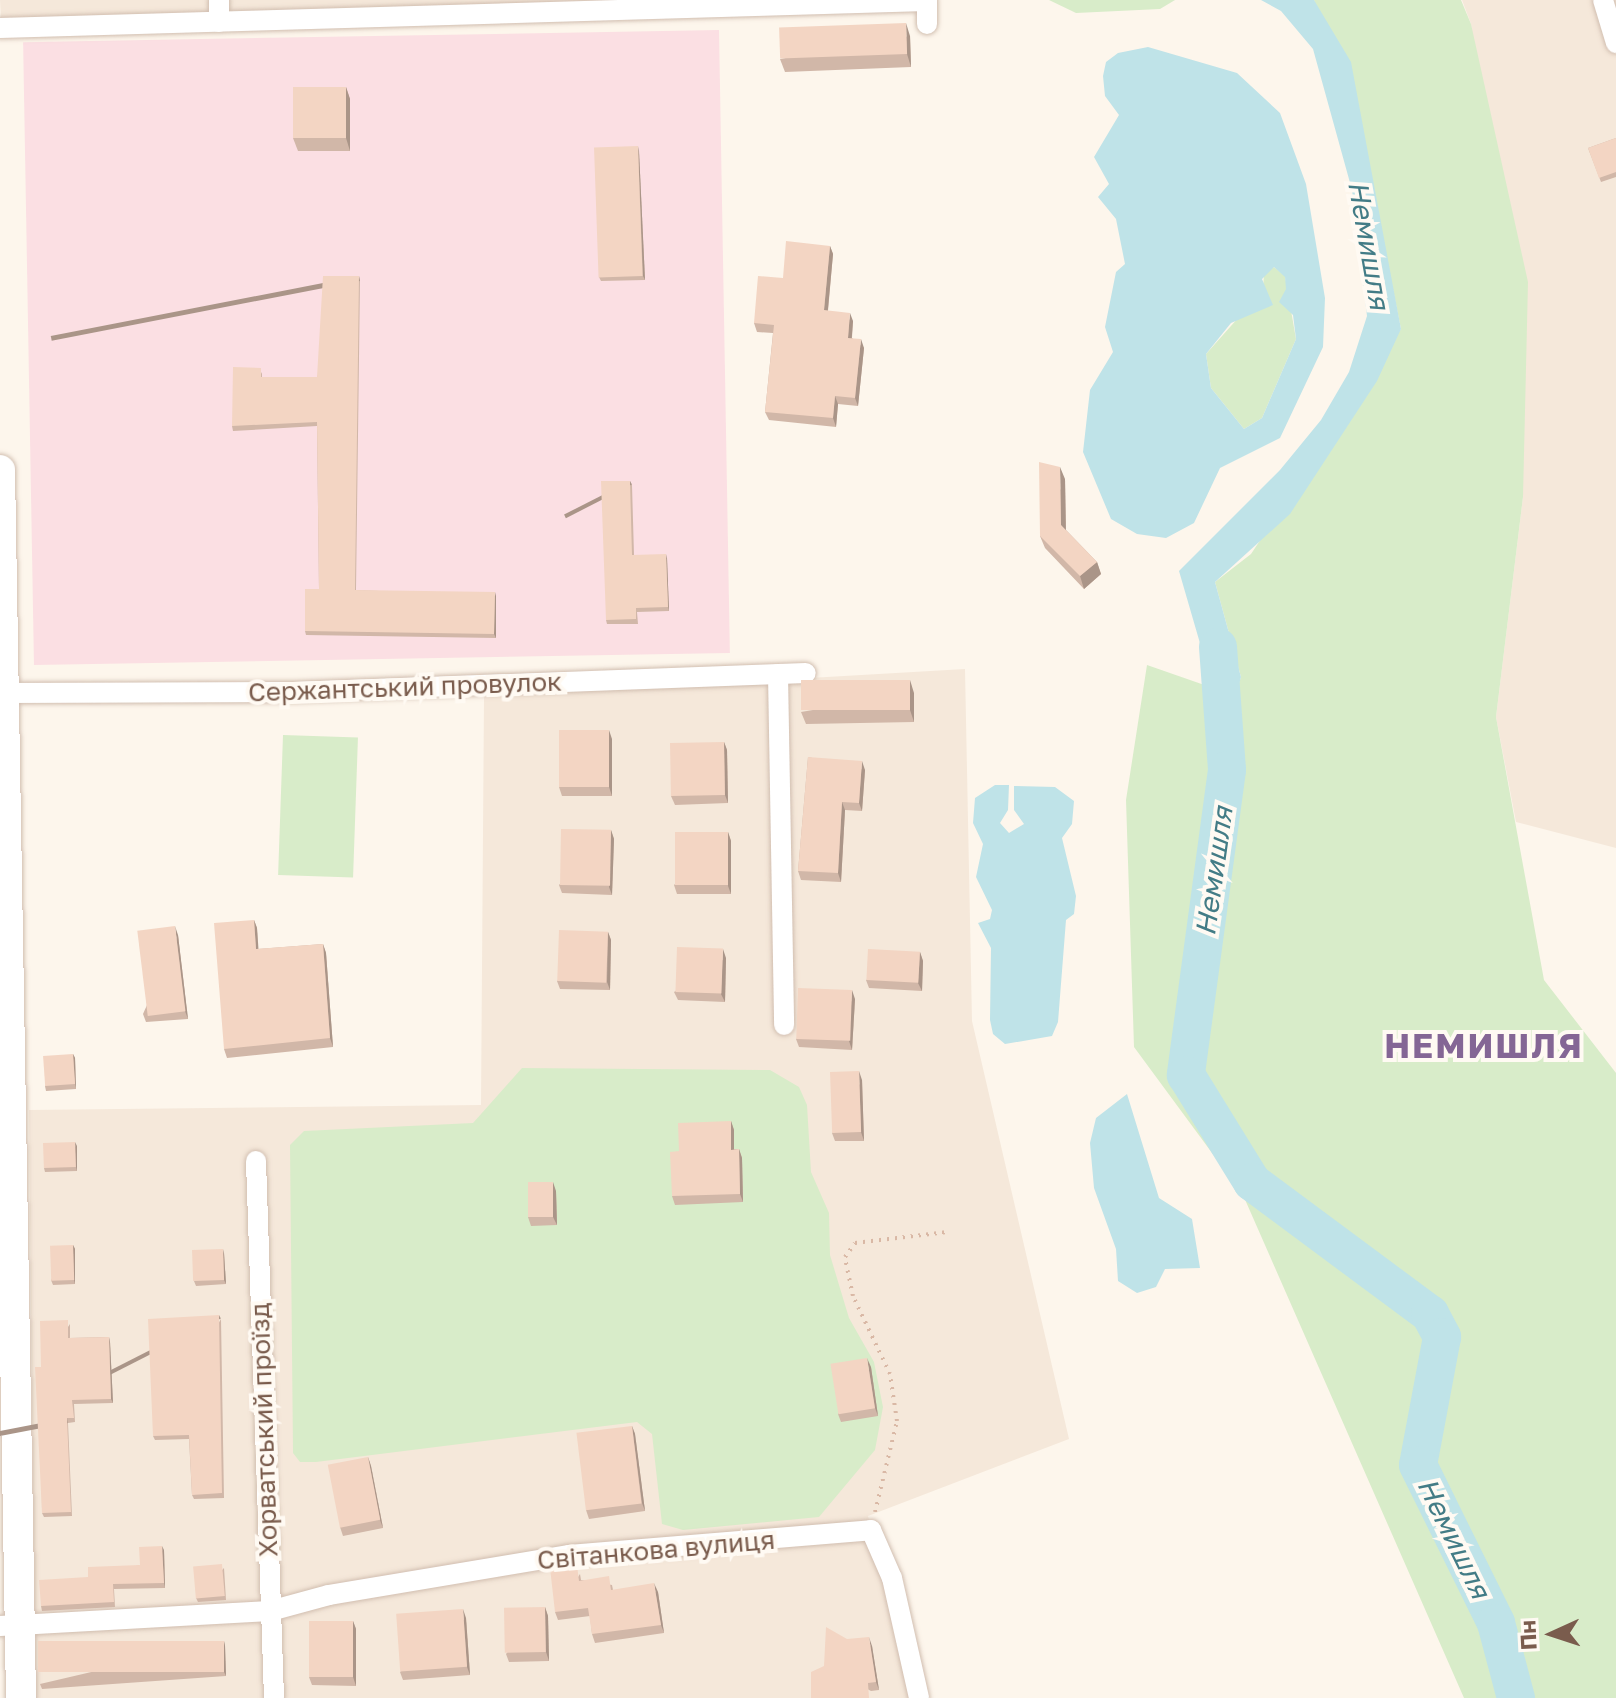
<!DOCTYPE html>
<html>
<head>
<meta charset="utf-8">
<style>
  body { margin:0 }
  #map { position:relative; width:1616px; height:1698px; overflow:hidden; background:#fdf6ec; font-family:"Golos Text",sans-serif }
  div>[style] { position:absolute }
  .residential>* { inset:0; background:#f5e8da }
  .medical>* { inset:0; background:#fbdfe3; transform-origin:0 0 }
  .green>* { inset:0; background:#d8ecc9; transform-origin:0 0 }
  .water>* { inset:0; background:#bfe3e8 }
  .river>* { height:38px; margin:-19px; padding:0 19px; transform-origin:19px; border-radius:19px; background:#bfe3e8 }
  .path>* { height:4px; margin-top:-2px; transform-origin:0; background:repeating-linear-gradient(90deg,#d9b8a5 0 2px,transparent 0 8px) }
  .roads { filter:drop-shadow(0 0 2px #d1beb0) drop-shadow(0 0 2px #d1beb0) }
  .minor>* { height:20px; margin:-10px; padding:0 10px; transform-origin:10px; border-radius:10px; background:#fff }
  .secondary>* { height:30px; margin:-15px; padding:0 15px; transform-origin:15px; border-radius:15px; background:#fff }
  .wall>* { inset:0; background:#d1b7a8 }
  .shaded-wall>* { inset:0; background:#aa9588; transform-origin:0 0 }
  .building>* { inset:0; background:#f3d5c3; transform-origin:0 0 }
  span { translate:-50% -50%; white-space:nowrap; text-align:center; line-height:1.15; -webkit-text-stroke:8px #fffaf3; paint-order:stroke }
  .street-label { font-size:26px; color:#7a5c4d }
  .water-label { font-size:28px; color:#437c86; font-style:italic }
  .district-label { font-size:34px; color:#846695; font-weight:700; letter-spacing:2px }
  .north { position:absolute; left:1512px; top:1594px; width:80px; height:80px; -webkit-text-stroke:6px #fffaf3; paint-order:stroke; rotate:267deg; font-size:22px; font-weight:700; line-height:32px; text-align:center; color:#7a5c4d }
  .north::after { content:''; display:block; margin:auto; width:28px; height:36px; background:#7a5c4d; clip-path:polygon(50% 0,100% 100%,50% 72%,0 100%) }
</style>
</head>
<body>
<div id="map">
  <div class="residential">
    <i style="clip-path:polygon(0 0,634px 0,1px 19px)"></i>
    <i style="clip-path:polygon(1462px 0,1616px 0,1616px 848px,1516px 822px,1496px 717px,1523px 497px,1471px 24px)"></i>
    <i style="clip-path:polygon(965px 669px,972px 1021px,1069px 1439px,868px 1516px,913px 1698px,35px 1698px,29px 1110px,481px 1105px,484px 697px)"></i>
  </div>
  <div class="medical">
    <i style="left:719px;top:30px;width:623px;height:696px;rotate:89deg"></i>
  </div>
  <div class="green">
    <i style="clip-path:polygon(1049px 0,1175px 0,1160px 9px,1076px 13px)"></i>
    <i style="clip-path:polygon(1314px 0,1461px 0,1471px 24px,1528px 282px,1523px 497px,1496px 717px,1544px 980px,1616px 1073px,1616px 1698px,1464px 1698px,1243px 1195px,1134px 1047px,1126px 800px,1147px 665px,1213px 688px,1232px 705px,1241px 677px,1215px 582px,1251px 554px,1401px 329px,1384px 245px)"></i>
    <i style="clip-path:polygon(1274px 267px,1285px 276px,1296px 339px,1262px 418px,1244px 429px,1211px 388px,1206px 354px,1263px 290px,1264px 273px)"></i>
    <i style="left:283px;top:735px;width:75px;height:140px;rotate:2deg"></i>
    <i style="clip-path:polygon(522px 1068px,770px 1070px,799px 1087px,807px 1105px,811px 1172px,829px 1213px,830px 1255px,849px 1318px,874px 1362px,883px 1407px,875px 1450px,819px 1517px,683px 1530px,662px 1524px,652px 1434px,637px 1422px,316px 1462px,300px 1462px,293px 1453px,290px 1145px,304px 1131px,473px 1123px)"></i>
  </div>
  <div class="water">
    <i style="clip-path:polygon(1261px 0,1314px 0,1351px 62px,1401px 329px,1377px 381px,1290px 514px,1215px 582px,1241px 677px,1233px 706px,1213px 688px,1179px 571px,1280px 470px,1321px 420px,1349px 372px,1367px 316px,1352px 190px,1313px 49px,1281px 11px)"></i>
    <i style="clip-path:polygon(evenodd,1148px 47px,1237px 73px,1280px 113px,1306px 184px,1325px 298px,1323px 347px,1280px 438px,1220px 468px,1194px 523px,1166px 538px,1137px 534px,1111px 519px,1083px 452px,1090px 390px,1113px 352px,1105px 327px,1116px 272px,1125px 264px,1116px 219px,1098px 197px,1109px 184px,1094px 157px,1119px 115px,1105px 96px,1103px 76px,1106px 62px,1118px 53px,1148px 47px,1274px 267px,1285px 277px,1286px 289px,1279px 302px,1293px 315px,1296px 339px,1262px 418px,1244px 429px,1211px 388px,1206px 354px,1231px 323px,1273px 305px,1262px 279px,1274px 267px)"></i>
    <i style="clip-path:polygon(995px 785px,1009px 785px,1008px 810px,1000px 823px,1009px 833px,1024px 824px,1014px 810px,1014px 786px,1055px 787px,1074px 801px,1072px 824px,1062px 838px,1076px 896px,1074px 914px,1066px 920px,1058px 1022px,1052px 1036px,1005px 1044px,993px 1034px,990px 1020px,991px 948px,978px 923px,990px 919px,992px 910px,976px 877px,983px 844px,973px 823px,975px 798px)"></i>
    <i style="clip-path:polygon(1127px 1094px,1159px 1198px,1192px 1219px,1200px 1268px,1165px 1269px,1156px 1287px,1137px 1293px,1118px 1281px,1116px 1249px,1094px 1188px,1090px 1143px,1096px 1118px)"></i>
  </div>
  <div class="river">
    <i style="left:1218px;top:647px;width:123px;rotate:85.8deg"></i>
    <i style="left:1227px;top:770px;width:308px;rotate:97.7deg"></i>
    <i style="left:1186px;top:1075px;width:126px;rotate:58.3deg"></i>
    <i style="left:1252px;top:1182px;width:222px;rotate:36.6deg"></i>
    <i style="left:1430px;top:1314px;width:26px;rotate:62deg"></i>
    <i style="left:1442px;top:1337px;width:130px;rotate:100.6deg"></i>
    <i style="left:1418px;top:1465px;width:176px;rotate:63.7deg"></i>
    <i style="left:1496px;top:1623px;width:78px;rotate:75.1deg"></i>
  </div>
  <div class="path">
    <i style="left:875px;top:1512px;width:94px;rotate:-76.4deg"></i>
    <i style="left:897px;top:1421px;width:48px;rotate:-98.5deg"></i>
    <i style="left:890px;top:1374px;width:86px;rotate:-115.4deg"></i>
    <i style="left:853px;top:1296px;width:40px;rotate:-102deg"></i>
    <i style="left:845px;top:1257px;width:17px;rotate:-54deg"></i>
    <i style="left:855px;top:1243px;width:93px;rotate:-6.8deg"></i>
  </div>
  <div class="roads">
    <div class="minor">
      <i style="left:219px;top:0;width:22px;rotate:90deg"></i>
      <i style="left:1603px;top:0;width:45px;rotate:73.2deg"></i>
      <i style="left:927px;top:24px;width:24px;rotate:-90deg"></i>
      <i style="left:0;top:28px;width:927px;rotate:-1.67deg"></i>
      <i style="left:778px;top:674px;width:351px;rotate:89deg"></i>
      <i style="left:5px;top:693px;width:289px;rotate:-0.2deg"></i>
      <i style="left:294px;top:692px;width:512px;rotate:-2.13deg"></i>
      <i style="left:256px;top:1161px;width:537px;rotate:88.08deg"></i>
      <i style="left:0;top:1626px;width:270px;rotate:-3.2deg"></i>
      <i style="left:270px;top:1611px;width:61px;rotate:-15.2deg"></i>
      <i style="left:329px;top:1595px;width:243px;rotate:-9.5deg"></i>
      <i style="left:569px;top:1555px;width:303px;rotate:-4.7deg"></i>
      <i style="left:871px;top:1530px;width:52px;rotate:66.4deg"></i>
      <i style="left:892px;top:1578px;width:123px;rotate:77.3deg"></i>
    </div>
    <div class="secondary">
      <i style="left:0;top:470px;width:1228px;rotate:89.02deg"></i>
    </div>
  </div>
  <div class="wall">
    <i style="clip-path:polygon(910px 36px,911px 67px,785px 72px,780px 59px)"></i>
    <i style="clip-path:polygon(346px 87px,350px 99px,350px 151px,298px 151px,293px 138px)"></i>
    <i style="clip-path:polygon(1616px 138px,1616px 177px,1601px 182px,1588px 148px)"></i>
    <i style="clip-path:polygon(639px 151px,645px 280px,601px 281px,599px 277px)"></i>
    <i style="clip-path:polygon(830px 246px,833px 254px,828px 311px,853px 321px,852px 338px,864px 348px,858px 406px,838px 404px,836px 427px,769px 420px,765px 412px,773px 333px,757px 332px,754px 323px,783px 278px)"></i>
    <i style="clip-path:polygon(359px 276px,360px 281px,356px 590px,496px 596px,496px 638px,306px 635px,305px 631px,319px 589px,317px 426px,233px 431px,232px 426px,262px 372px,262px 377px,317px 377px)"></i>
    <i style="clip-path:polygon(1065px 479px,1066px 530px,1097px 562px,1101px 574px,1084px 589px,1045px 548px,1040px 536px)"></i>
    <i style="clip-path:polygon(630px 481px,632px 485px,634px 555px,667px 558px,669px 611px,637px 612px,638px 624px,607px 624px,606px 620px)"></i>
    <i style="clip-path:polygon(914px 693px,914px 722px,806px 724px,801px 712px)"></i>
    <i style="clip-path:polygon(612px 739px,612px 796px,562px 796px,559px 787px)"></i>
    <i style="clip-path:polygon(724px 742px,727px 750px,728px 803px,675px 805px,671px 796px)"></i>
    <i style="clip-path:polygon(808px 757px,865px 770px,862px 811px,845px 810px,841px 882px,801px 880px,798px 871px)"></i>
    <i style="clip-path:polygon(611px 830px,614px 839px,612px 895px,562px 893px,559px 885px)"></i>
    <i style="clip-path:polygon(728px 832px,731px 841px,731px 894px,677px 894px,674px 885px)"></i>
    <i style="clip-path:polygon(254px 920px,257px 928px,258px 949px,323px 944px,326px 953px,333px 1047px,227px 1058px,224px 1049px)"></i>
    <i style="clip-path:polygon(608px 932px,611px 940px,610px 990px,560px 989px,557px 981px)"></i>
    <i style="clip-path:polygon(178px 935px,188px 1019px,146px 1022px,143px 1014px)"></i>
    <i style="clip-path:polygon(920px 952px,923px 961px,922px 991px,869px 988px,866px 980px)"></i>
    <i style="clip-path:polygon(726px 958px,725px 1002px,678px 1000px,674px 992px)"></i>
    <i style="clip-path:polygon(855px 999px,852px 1050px,799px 1047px,796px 1039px)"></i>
    <i style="clip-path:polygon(73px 1054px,75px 1058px,76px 1089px,46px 1091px,45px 1086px)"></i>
    <i style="clip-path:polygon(862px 1080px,864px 1141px,835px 1141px,832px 1133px)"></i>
    <i style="clip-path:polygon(731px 1121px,734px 1130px,734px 1149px,739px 1149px,742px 1158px,743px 1202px,675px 1205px,672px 1196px,679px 1151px)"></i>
    <i style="clip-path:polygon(77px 1146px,77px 1171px,45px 1172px,44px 1168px)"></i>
    <i style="clip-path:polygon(556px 1191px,557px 1225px,531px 1226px,528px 1217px)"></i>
    <i style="clip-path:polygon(73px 1245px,75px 1249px,75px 1284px,53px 1285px,51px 1280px)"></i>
    <i style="clip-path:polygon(224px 1253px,226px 1284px,196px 1286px,194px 1281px)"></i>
    <i style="clip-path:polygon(221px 1319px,224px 1498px,194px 1499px,192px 1495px,189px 1439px,155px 1440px,153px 1436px)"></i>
    <i style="clip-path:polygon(70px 1324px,70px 1338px,109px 1337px,110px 1342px,113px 1403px,74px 1404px,75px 1422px,68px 1423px,72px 1516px,44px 1517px,42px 1513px,41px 1367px)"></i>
    <i style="clip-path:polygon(871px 1367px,878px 1416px,841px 1422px,838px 1414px)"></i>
    <i style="clip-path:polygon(632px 1426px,635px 1434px,645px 1511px,589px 1519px,586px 1510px)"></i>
    <i style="clip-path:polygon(368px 1457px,371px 1466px,383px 1528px,343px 1536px,340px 1527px)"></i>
    <i style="clip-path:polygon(164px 1550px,165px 1588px,114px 1589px,115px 1607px,42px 1611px,41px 1606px,88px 1577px,140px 1565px)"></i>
    <i style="clip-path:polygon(224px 1568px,226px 1600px,198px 1602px,196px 1598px)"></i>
    <i style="clip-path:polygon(580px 1574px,581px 1580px,612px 1585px,613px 1590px,658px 1592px,664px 1633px,595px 1643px,592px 1634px,590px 1616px,558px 1620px,555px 1612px)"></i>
    <i style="clip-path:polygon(545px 1607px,548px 1616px,549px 1661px,509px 1662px,506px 1654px)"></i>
    <i style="clip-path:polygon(466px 1618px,470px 1675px,403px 1680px,400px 1672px)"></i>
    <i style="clip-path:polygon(353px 1621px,356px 1629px,356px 1686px,312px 1685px,309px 1677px)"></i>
    <i style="clip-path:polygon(847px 1639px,872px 1646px,879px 1690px,871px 1691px,824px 1666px)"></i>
    <i style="clip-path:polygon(224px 1641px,225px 1646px,226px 1676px,42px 1689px,40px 1684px)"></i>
  </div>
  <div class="shaded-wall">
    <i style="clip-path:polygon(906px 23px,910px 36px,911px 67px,907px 54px)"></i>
    <i style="clip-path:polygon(346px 87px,350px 99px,350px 151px,346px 138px)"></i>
    <i style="clip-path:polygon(638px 146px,639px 151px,645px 280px,643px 276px)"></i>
    <i style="clip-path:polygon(830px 246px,833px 254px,827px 319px,824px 310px)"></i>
    <i style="left:359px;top:276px;width:5px;height:314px;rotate:79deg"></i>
    <i style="clip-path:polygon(850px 313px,853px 321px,851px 347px,848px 338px)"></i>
    <i style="clip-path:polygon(861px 339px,864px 348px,858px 406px,855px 398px)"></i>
    <i style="clip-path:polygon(835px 396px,838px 404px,836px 427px,833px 418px)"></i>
    <i style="clip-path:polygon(1060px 467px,1065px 479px,1066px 538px,1061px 525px)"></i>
    <i style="left:630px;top:481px;width:4px;height:74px;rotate:63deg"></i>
    <i style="clip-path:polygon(666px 554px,667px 558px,669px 611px,668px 607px)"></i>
    <i style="clip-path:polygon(1097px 562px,1101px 574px,1084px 589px,1080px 576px)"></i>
    <i style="clip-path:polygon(495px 592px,496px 596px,496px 638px,494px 634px)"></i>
    <i style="clip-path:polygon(910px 680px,914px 693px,914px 722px,910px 710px)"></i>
    <i style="clip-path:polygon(609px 730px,612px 739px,612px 796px,609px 787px)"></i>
    <i style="clip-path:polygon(724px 742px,727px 750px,728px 803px,725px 795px)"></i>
    <i style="clip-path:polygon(862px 761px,865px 770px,862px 811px,859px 803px)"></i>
    <i style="clip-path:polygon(842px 802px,845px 810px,841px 882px,838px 873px)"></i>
    <i style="clip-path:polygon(611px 830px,614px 839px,612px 895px,609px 887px)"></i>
    <i style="clip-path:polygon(728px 832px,731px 841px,731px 894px,728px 886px)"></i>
    <i style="clip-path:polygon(254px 920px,257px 928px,259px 957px,256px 949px)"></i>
    <i style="clip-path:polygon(175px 926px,178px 935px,188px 1019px,185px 1011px)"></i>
    <i style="clip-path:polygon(608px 932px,611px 940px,610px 990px,607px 982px)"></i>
    <i style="clip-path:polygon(323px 944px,326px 953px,333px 1047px,330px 1038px)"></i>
    <i style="clip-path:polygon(723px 949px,726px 958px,725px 1002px,721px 994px)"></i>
    <i style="clip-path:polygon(920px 952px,923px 961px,922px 991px,918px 983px)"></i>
    <i style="clip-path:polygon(852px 990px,855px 999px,852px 1050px,849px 1041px)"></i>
    <i style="clip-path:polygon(73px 1054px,75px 1058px,76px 1089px,75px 1084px)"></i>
    <i style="clip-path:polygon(859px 1071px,862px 1080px,864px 1141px,861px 1132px)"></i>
    <i style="clip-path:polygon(731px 1121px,734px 1130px,734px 1158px,731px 1150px)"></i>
    <i style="clip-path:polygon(75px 1142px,77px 1146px,77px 1171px,76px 1167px)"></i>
    <i style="clip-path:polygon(739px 1149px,742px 1158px,743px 1202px,740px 1194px)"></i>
    <i style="clip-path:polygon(553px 1182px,556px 1191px,557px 1225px,553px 1217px)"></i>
    <i style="clip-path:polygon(73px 1245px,75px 1249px,75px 1284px,74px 1280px)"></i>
    <i style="clip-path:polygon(223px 1249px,224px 1253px,226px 1284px,224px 1280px)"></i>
    <i style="left:219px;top:1315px;width:4px;height:178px;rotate:63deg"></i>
    <i style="clip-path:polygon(109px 1337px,110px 1342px,113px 1403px,111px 1399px)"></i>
    <i style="clip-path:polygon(867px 1358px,871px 1367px,878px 1416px,875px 1408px)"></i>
    <i style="left:67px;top:1418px;width:5px;height:94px;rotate:79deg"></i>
    <i style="clip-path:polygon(632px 1426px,635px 1434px,645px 1511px,642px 1503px)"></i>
    <i style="clip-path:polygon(368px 1457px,371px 1466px,383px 1528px,380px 1520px)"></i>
    <i style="clip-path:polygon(162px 1546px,164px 1550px,165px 1588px,164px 1583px)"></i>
    <i style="clip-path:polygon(654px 1583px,658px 1592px,664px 1633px,661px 1625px)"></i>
    <i style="clip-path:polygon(545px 1607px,548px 1616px,549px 1661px,546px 1652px)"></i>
    <i style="clip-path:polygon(463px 1609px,466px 1618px,470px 1675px,467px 1667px)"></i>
    <i style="clip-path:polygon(353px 1621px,356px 1629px,356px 1686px,353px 1677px)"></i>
    <i style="clip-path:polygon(869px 1637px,872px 1646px,879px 1690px,876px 1682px)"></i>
    <i style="clip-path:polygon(224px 1641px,225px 1646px,226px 1676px,224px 1672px)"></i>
  </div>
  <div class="building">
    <i style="left:906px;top:23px;width:31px;height:127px;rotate:88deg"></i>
    <i style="left:293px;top:87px;width:53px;height:51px"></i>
    <i style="clip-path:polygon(1616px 138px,1616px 172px,1599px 178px,1588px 148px)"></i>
    <i style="left:638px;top:146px;width:130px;height:44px;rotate:88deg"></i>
    <i style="clip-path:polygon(786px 241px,830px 246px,824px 310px,850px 313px,848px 338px,861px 339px,855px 398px,835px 396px,833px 418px,765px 412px,774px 325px,754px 323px,758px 276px,783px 278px)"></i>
    <i style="clip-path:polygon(323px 276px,359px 276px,355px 590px,495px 592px,494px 634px,305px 631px,305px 589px,319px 589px,317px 422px,232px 426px,233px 367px,261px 368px,261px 377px,317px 377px)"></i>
    <i style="clip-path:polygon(1039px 462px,1060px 467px,1061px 525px,1097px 562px,1080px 576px,1040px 536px)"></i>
    <i style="clip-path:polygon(601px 481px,630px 481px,632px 555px,666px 554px,668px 607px,636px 608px,636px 619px,606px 620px)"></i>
    <i style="left:910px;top:680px;width:30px;height:109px;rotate:90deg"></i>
    <i style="left:559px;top:730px;width:50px;height:57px"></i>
    <i style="left:724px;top:742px;width:53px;height:54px;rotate:89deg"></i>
    <i style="clip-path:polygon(808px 757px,862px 761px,859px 803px,842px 802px,838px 873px,798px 871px)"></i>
    <i style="left:561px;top:829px;width:50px;height:56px;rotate:1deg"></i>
    <i style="left:675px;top:832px;width:53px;height:53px"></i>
    <i style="clip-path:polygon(254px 920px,256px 949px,323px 944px,330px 1038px,224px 1049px,214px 923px)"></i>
    <i style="left:175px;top:926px;width:86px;height:38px;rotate:83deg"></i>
    <i style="left:559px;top:930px;width:49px;height:51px;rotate:2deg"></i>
    <i style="left:677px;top:947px;width:46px;height:45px;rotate:2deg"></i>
    <i style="left:868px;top:949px;width:52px;height:31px;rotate:3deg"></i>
    <i style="left:798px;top:988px;width:54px;height:51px;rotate:2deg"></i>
    <i style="left:73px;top:1054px;width:30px;height:30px;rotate:86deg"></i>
    <i style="left:859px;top:1071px;width:61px;height:29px;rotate:88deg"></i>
    <i style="clip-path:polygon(731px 1121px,731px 1150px,739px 1149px,740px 1194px,672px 1196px,670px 1152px,679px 1151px,678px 1123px)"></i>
    <i style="left:75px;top:1142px;width:25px;height:32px;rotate:88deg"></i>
    <i style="left:528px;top:1182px;width:25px;height:35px"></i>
    <i style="left:73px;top:1245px;width:35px;height:23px;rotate:88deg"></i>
    <i style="left:223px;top:1249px;width:31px;height:31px;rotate:88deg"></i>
    <i style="clip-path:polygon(219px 1315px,222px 1493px,192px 1495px,189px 1435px,153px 1436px,148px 1319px)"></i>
    <i style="clip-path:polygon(68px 1320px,68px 1338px,109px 1337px,111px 1399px,72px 1400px,74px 1418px,67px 1418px,71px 1512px,42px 1513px,35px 1367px,41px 1367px,40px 1321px)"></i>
    <i style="left:867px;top:1358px;width:51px;height:37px;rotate:81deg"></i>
    <i style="left:632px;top:1426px;width:78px;height:56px;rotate:83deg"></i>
    <i style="left:368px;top:1457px;width:64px;height:41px;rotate:79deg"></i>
    <i style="clip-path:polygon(162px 1546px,164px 1583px,113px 1584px,114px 1602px,41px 1606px,39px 1580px,88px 1577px,88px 1567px,140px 1565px,139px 1547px)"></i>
    <i style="left:222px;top:1564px;width:32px;height:29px;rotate:85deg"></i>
    <i style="clip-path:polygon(577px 1565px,579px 1581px,609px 1576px,611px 1590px,654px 1583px,661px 1625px,592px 1634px,588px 1608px,555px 1612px,550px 1568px)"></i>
    <i style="left:545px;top:1607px;width:45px;height:41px;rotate:89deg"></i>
    <i style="left:463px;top:1609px;width:58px;height:67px;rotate:86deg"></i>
    <i style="left:309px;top:1621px;width:44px;height:56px"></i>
    <i style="clip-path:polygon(826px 1627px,847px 1639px,869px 1637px,876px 1682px,868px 1683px,869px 1698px,811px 1698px,811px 1672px,824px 1666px)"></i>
    <i style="left:224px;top:1641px;width:31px;height:186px;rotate:90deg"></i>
  </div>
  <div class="street-label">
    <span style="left:405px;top:687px;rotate:-2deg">Сержантський провулок</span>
    <span style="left:264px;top:1430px;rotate:-92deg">Хорватський проїзд</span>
    <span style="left:656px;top:1550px;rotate:-5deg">Світанкова вулиця</span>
  </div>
  <div class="water-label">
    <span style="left:1369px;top:245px;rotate:80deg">Немишля</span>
    <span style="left:1214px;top:871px;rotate:-82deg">Немишля</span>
    <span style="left:1454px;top:1538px;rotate:64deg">Немишля</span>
  </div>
  <div class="district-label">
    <span style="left:1484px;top:1046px">НЕМИШЛЯ</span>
  </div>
  <div class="north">Пн</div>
</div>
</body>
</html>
